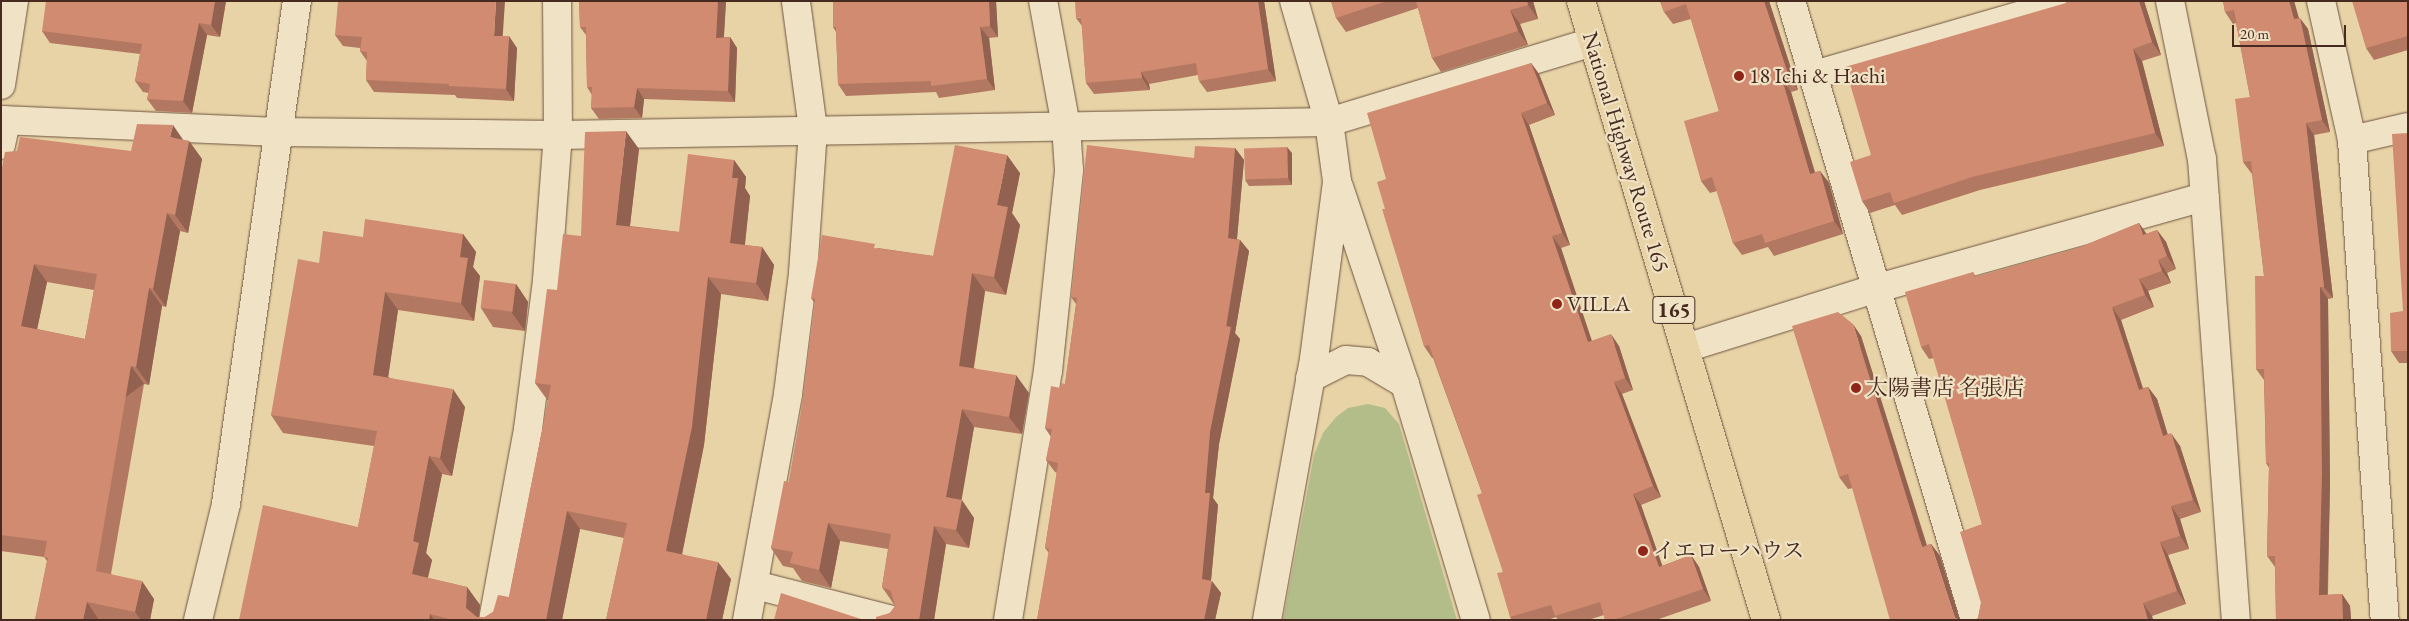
<!DOCTYPE html>
<html>
<head>
<meta charset="utf-8">
<style>
  body { margin:0 }
  #map { position:relative; width:2409px; height:621px; overflow:hidden; background:#e8d3a6; font-family:"EB Garamond","Noto Serif JP",serif }
  div>[style] { position:absolute }
  .green>* { inset:0; background:#b3bd89 }
  .roads { filter:drop-shadow(0 0 1px #6e5441) drop-shadow(0 0 1px #6e5441) }
  .street>* { height:28px; margin:-14px; padding:0 14px; transform-origin:14px; border-radius:14px; background:#f0e2c5 }
  .highway>* { height:28px; margin:-14px; padding:0 14px; transform-origin:14px; border-radius:14px; background:#e8d3a6 }
  .wall>* { inset:0; background:#b37861 }
  .shaded-wall>* { inset:0; background:#92614f; transform-origin:0 0 }
  .building>* { inset:0; background:#d08b71; transform-origin:0 0 }
  .dots>* { width:14px; height:14px; translate:-50% -50%; box-sizing:border-box; border:2px solid #f0e2c5; border-radius:50% }
  span { translate:-50% -50%; white-space:nowrap; text-align:center; line-height:1.15; -webkit-text-stroke:4.5px #f0e2c5; paint-order:stroke }
  .shield-label span { padding:1px 4px; background:#f0e2c5; border:1px solid; border-radius:4px; -webkit-text-stroke-width:0 }
  .shield-label { font-size:21px; color:#46291f; font-weight:700 }
  .poi-label { font-size:22px; color:#46291f }
  .left { translate:0 -50%; text-align:left }
  .street-label { font-size:22px; color:#46291f }
  .frame { position:absolute; inset:0; border:2px solid #46291f; pointer-events:none }
  .scale { position:absolute; left:2232px; top:25px; width:114px; height:22px; box-sizing:border-box; border:2px solid #46291f; border-top:0; padding-left:6px; font-size:15px; line-height:18px; white-space:nowrap; color:#46291f; -webkit-text-stroke:4px #f0e2c5; paint-order:stroke }
</style>
</head>
<body>
<div id="map">
  <div class="green">
    <i style="clip-path:polygon(1368px 404px,1385px 408px,1399px 424px,1457px 620px,1283px 620px,1314px 455px,1323px 433px,1336px 417px,1348px 408px)"></i>
  </div>
  <div class="roads">
    <div class="street">
      <i style="left:1791px;top:1px;width:646px;rotate:73.45deg"></i>
      <i style="left:2170px;top:1px;width:161px;rotate:78.6deg"></i>
      <i style="left:2202px;top:159px;width:462px;rotate:85.8deg"></i>
      <i style="left:2321px;top:1px;width:142px;rotate:77.4deg"></i>
      <i style="left:2352px;top:140px;width:481px;rotate:86.1deg"></i>
      <i style="left:1814px;top:75px;width:266px;rotate:-16.1deg"></i>
      <i style="left:1px;top:85px;width:85px;rotate:-81.2deg"></i>
      <i style="left:1px;top:120px;width:277px;rotate:2.5deg"></i>
      <i style="left:278px;top:132px;width:280px;rotate:0.6deg"></i>
      <i style="left:558px;top:135px;width:771px;rotate:-0.97deg"></i>
      <i style="left:1329px;top:122px;width:275px;rotate:-16.9deg"></i>
      <i style="left:2352px;top:140px;width:57px;rotate:-13.1deg"></i>
      <i style="left:1px;top:145px;width:25px;rotate:-78deg"></i>
      <i style="left:1339px;top:187px;width:208px;rotate:71.5deg"></i>
      <i style="left:1405px;top:384px;width:246px;rotate:73.3deg"></i>
      <i style="left:1686px;top:348px;width:201px;rotate:-17.4deg"></i>
      <i style="left:1878px;top:288px;width:339px;rotate:-15.6deg"></i>
      <i style="left:1310px;top:378px;width:40px;rotate:-26.6deg"></i>
      <i style="left:1346px;top:360px;width:22px;rotate:5deg"></i>
      <i style="left:1368px;top:362px;width:43px;rotate:30.7deg"></i>
      <i style="left:755px;top:585px;width:141px;rotate:14.3deg"></i>
      <i style="left:198px;top:620px;width:119px;rotate:-76.4deg"></i>
      <i style="left:226px;top:504px;width:508px;rotate:-81.97deg"></i>
      <i style="left:493px;top:620px;width:194px;rotate:-79.6deg"></i>
      <i style="left:528px;top:429px;width:150px;rotate:-82.7deg"></i>
      <i style="left:547px;top:280px;width:145px;rotate:-85.7deg"></i>
      <i style="left:558px;top:135px;width:134px;rotate:-90.4deg"></i>
      <i style="left:747px;top:620px;width:230px;rotate:-79.7deg"></i>
      <i style="left:788px;top:394px;width:122px;rotate:-82.9deg"></i>
      <i style="left:803px;top:273px;width:144px;rotate:-86deg"></i>
      <i style="left:813px;top:129px;width:129px;rotate:-97.6deg"></i>
      <i style="left:1008px;top:620px;width:252px;rotate:-80.9deg"></i>
      <i style="left:1048px;top:371px;width:202px;rotate:-84deg"></i>
      <i style="left:1069px;top:170px;width:44px;rotate:-93.9deg"></i>
      <i style="left:1066px;top:126px;width:127px;rotate:-100.4deg"></i>
      <i style="left:1267px;top:620px;width:265px;rotate:-79.8deg"></i>
      <i style="left:1314px;top:359px;width:179px;rotate:-82.6deg"></i>
      <i style="left:1337px;top:181px;width:60px;rotate:-97.7deg"></i>
      <i style="left:1329px;top:122px;width:126px;rotate:-106.1deg"></i>
    </div>
    <div class="highway">
      <i style="left:1581px;top:1px;width:646px;rotate:73.36deg"></i>
    </div>
  </div>
  <div class="wall">
    <i style="clip-path:polygon(226px 1px,220px 37px,207px 35px,192px 113px,156px 111px,147px 99px,149px 93px,143px 92px,135px 81px,140px 54px,50px 43px,42px 31px)"></i>
    <i style="clip-path:polygon(579px 1px,726px 1px,724px 37px,730px 37px,737px 48px,735px 102px,644px 99px,642px 118px,599px 119px,591px 108px,592px 95px,587px 87px,586px 35px,580px 27px)"></i>
    <i style="clip-path:polygon(996px 1px,998px 37px,989px 38px,995px 90px,939px 98px,936px 92px,846px 96px,838px 84px,836px 32px,833px 27px)"></i>
    <i style="clip-path:polygon(1264px 1px,1276px 81px,1207px 92px,1199px 81px,1198px 75px,1149px 84px,1150px 90px,1094px 94px,1086px 83px,1082px 26px,1076px 18px)"></i>
    <i style="clip-path:polygon(1331px 1px,1533px 1px,1538px 19px,1520px 24px,1528px 45px,1441px 72px,1432px 58px,1418px 8px,1346px 32px,1336px 18px)"></i>
    <i style="clip-path:polygon(1660px 1px,1769px 1px,1798px 90px,1791px 92px,1815px 172px,1820px 171px,1829px 183px,1843px 234px,1774px 256px,1768px 247px,1742px 255px,1733px 243px,1717px 191px,1710px 193px,1701px 181px,1719px 111px,1691px 19px,1673px 24px,1664px 12px)"></i>
    <i style="clip-path:polygon(2068px 1px,2144px 1px,2161px 55px,2142px 61px,2164px 146px,1980px 190px,1902px 215px,1895px 205px,1870px 213px,1862px 201px)"></i>
    <i style="clip-path:polygon(2223px 1px,2294px 1px,2299px 18px,2308px 29px,2330px 132px,2314px 135px,2333px 298px,2328px 299px,2330px 485px,2328px 595px,2342px 594px,2350px 606px,2351px 620px,2276px 620px,2275px 567px,2267px 556px,2269px 468px,2266px 463px,2264px 380px,2256px 369px,2264px 276px,2252px 174px,2243px 162px,2250px 97px,2236px 23px,2233px 24px,2225px 12px)"></i>
    <i style="clip-path:polygon(2408px 1px,2408px 50px,2374px 60px,2366px 48px)"></i>
    <i style="clip-path:polygon(335px 35px,503px 36px,517px 48px,514px 101px,457px 98px,455px 95px,374px 92px,366px 80px,367px 61px,360px 51px,360px 48px,343px 46px)"></i>
    <i style="clip-path:polygon(1531px 63px,1539px 74px,1555px 115px,1529px 125px,1570px 245px,1561px 248px,1591px 341px,1619px 346px,1633px 390px,1622px 394px,1661px 497px,1641px 505px,1662px 566px,1691px 555px,1699px 567px,1711px 601px,1656px 620px,1605px 620px,1604px 615px,1588px 620px,1558px 620px,1556px 617px,1548px 620px,1512px 620px,1510px 617px,1503px 572px,1482px 493px,1433px 358px,1432px 358px,1424px 346px,1385px 209px,1386px 179px)"></i>
    <i style="clip-path:polygon(2408px 133px,2408px 363px,2399px 363px,2391px 351px,2403px 311px)"></i>
    <i style="clip-path:polygon(evenodd,183px 140px,189px 141px,202px 159px,188px 233px,180px 231px,166px 307px,162px 306px,149px 385px,144px 384px,111px 574px,154px 599px,150px 620px,35px 620px,47px 561px,44px 557px,1px 551px,1px 173px,131px 151px,183px 140px,47px 282px,94px 290px,85px 339px,37px 329px,47px 282px)"></i>
    <i style="clip-path:polygon(1235px 148px,1244px 160px,1237px 239px,1240px 240px,1249px 251px,1235px 333px,1240px 339px,1219px 444px,1213px 498px,1218px 505px,1211px 581px,1221px 593px,1215px 620px,1037px 620px,1049px 553px,1045px 548px,1057px 473px,1055px 472px,1046px 460px,1051px 437px,1045px 428px,1060px 388px,1065px 384px,1076px 304px,1071px 297px,1194px 158px)"></i>
    <i style="clip-path:polygon(639px 149px,630px 226px,679px 232px,734px 160px,746px 177px,745px 188px,750px 196px,745px 245px,762px 247px,774px 265px,768px 301px,721px 294px,704px 445px,682px 554px,731px 579px,722px 620px,606px 620px,624px 538px,580px 529px,562px 620px,239px 620px,358px 527px,374px 446px,283px 433px,271px 415px,319px 263px,363px 237px,463px 234px,476px 252px,473px 267px,480px 276px,474px 321px,398px 310px,388px 377px,465px 407px,452px 476px,442px 474px,426px 553px,432px 560px,428px 578px,467px 587px,480px 605px,479px 617px,485px 617px,493px 612px,509px 597px,548px 401px,535px 383px,557px 290px,581px 236px)"></i>
    <i style="clip-path:polygon(1292px 153px,1292px 185px,1249px 186px,1245px 180px)"></i>
    <i style="clip-path:polygon(1020px 173px,1012px 213px,1020px 225px,1006px 295px,985px 291px,974px 368px,1029px 393px,1022px 434px,974px 427px,961px 500px,974px 518px,969px 548px,946px 544px,934px 620px,876px 620px,890px 613px,895px 606px,882px 587px,888px 549px,840px 541px,831px 588px,802px 581px,793px 568px,783px 566px,771px 548px,789px 482px,801px 413px,815px 304px,811px 298px,878px 248px,933px 256px)"></i>
    <i style="clip-path:polygon(2139px 223px,2146px 234px,2157px 230px,2166px 242px,2176px 269px,2167px 273px,2171px 283px,2148px 291px,2154px 307px,2121px 320px,2143px 388px,2148px 387px,2157px 399px,2168px 435px,2180px 446px,2201px 512px,2180px 519px,2189px 549px,2168px 555px,2186px 604px,2152px 616px,2153px 620px,1975px 620px,1978px 618px,1981px 603px,1982px 524px,1934px 358px,1929px 359px,1921px 347px,1973px 272px,1976px 277px,2078px 248px)"></i>
    <i style="clip-path:polygon(516px 284px,528px 302px,525px 331px,493px 327px,481px 308px)"></i>
    <i style="clip-path:polygon(1861px 336px,1927px 545px,1931px 544px,1940px 556px,1853px 488px,1848px 489px,1839px 477px)"></i>
  </div>
  <div class="shaded-wall">
    <i style="clip-path:polygon(215px 1px,226px 1px,220px 37px,211px 25px)"></i>
    <i style="clip-path:polygon(496px 1px,505px 1px,502px 47px,494px 36px)"></i>
    <i style="clip-path:polygon(718px 1px,726px 1px,723px 49px,716px 38px)"></i>
    <i style="clip-path:polygon(989px 1px,996px 1px,998px 37px,990px 26px)"></i>
    <i style="clip-path:polygon(1258px 1px,1264px 1px,1276px 81px,1268px 69px)"></i>
    <i style="clip-path:polygon(1527px 1px,1533px 1px,1538px 19px,1528px 5px)"></i>
    <i style="clip-path:polygon(1764px 1px,1769px 1px,1798px 90px,1789px 77px)"></i>
    <i style="clip-path:polygon(2139px 1px,2144px 1px,2161px 55px,2152px 42px)"></i>
    <i style="clip-path:polygon(2289px 1px,2294px 1px,2302px 30px,2294px 19px)"></i>
    <i style="clip-path:polygon(1510px 10px,1520px 24px,1528px 45px,1518px 31px)"></i>
    <i style="clip-path:polygon(2300px 18px,2308px 29px,2330px 132px,2322px 120px)"></i>
    <i style="clip-path:polygon(199px 23px,207px 35px,192px 113px,183px 101px)"></i>
    <i style="clip-path:polygon(980px 27px,989px 38px,995px 90px,987px 79px)"></i>
    <i style="clip-path:polygon(509px 36px,517px 48px,514px 101px,506px 89px)"></i>
    <i style="clip-path:polygon(730px 37px,737px 48px,735px 102px,728px 91px)"></i>
    <i style="clip-path:polygon(2133px 49px,2142px 61px,2164px 146px,2155px 133px)"></i>
    <i style="clip-path:polygon(1531px 63px,1539px 74px,1555px 115px,1547px 103px)"></i>
    <i style="clip-path:polygon(1141px 72px,1149px 84px,1150px 90px,1142px 78px)"></i>
    <i style="clip-path:polygon(1782px 79px,1791px 92px,1819px 187px,1810px 174px)"></i>
    <i style="clip-path:polygon(637px 88px,644px 99px,642px 118px,634px 107px)"></i>
    <i style="clip-path:polygon(1521px 113px,1529px 125px,1570px 245px,1562px 233px)"></i>
    <i style="clip-path:polygon(2306px 123px,2314px 135px,2333px 298px,2324px 287px)"></i>
    <i style="clip-path:polygon(173px 125px,186px 144px,170px 137px)"></i>
    <i style="clip-path:polygon(626px 131px,639px 149px,628px 242px,616px 225px)"></i>
    <i style="clip-path:polygon(189px 141px,202px 159px,188px 233px,175px 215px)"></i>
    <i style="clip-path:polygon(1287px 147px,1292px 153px,1292px 185px,1288px 178px)"></i>
    <i style="clip-path:polygon(1235px 148px,1244px 160px,1236px 249px,1228px 238px)"></i>
    <i style="clip-path:polygon(1007px 155px,1020px 173px,1012px 213px,1020px 225px,1006px 295px,994px 277px,997px 205px)"></i>
    <i style="clip-path:polygon(734px 160px,746px 177px,745px 188px,750px 196px,743px 261px,730px 243px,732px 178px)"></i>
    <i style="clip-path:polygon(1820px 171px,1829px 183px,1843px 234px,1834px 221px)"></i>
    <i style="clip-path:polygon(167px 213px,180px 231px,166px 307px,153px 289px)"></i>
    <i style="clip-path:polygon(2139px 223px,2148px 236px,2143px 235px)"></i>
    <i style="clip-path:polygon(2157px 230px,2166px 242px,2176px 269px,2167px 256px)"></i>
    <i style="clip-path:polygon(463px 234px,476px 252px,473px 267px,480px 276px,474px 321px,461px 303px,460px 257px)"></i>
    <i style="clip-path:polygon(1552px 236px,1561px 248px,1596px 353px,1588px 342px)"></i>
    <i style="clip-path:polygon(1240px 240px,1249px 251px,1235px 333px,1240px 339px,1219px 444px,1213px 498px,1218px 505px,1210px 591px,1202px 579px,1205px 493px,1210px 432px)"></i>
    <i style="clip-path:polygon(762px 247px,774px 265px,768px 301px,756px 283px)"></i>
    <i style="clip-path:polygon(2158px 260px,2167px 273px,2171px 283px,2162px 271px)"></i>
    <i style="clip-path:polygon(34px 264px,47px 282px,34px 344px,21px 326px)"></i>
    <i style="clip-path:polygon(972px 273px,985px 291px,971px 384px,959px 366px)"></i>
    <i style="clip-path:polygon(708px 277px,721px 294px,704px 445px,679px 569px,666px 551px)"></i>
    <i style="clip-path:polygon(2139px 279px,2148px 291px,2154px 307px,2145px 295px)"></i>
    <i style="clip-path:polygon(516px 284px,528px 302px,525px 331px,512px 313px)"></i>
    <i style="clip-path:polygon(2320px 287px,2328px 299px,2330px 485px,2327px 607px,2319px 595px)"></i>
    <i style="clip-path:polygon(149px 288px,162px 306px,149px 385px,136px 367px)"></i>
    <i style="clip-path:polygon(385px 292px,398px 310px,386px 392px,373px 375px)"></i>
    <i style="clip-path:polygon(2112px 307px,2121px 320px,2147px 402px,2139px 390px)"></i>
    <i style="clip-path:polygon(1853px 324px,1861px 336px,1931px 560px,1922px 547px)"></i>
    <i style="clip-path:polygon(1611px 334px,1619px 346px,1633px 390px,1625px 378px)"></i>
    <i style="left:131px;top:366px;width:22px;height:208px;rotate:54deg"></i>
    <i style="clip-path:polygon(1016px 375px,1029px 393px,1022px 434px,1009px 417px)"></i>
    <i style="clip-path:polygon(1614px 382px,1622px 394px,1661px 497px,1653px 486px)"></i>
    <i style="clip-path:polygon(2148px 387px,2157px 399px,2172px 449px,2163px 436px)"></i>
    <i style="clip-path:polygon(453px 389px,465px 407px,452px 476px,440px 458px)"></i>
    <i style="clip-path:polygon(962px 409px,974px 427px,959px 515px,946px 497px)"></i>
    <i style="clip-path:polygon(2171px 433px,2180px 446px,2201px 512px,2193px 500px)"></i>
    <i style="clip-path:polygon(429px 456px,442px 474px,426px 553px,432px 560px,424px 592px,412px 574px,413px 541px)"></i>
    <i style="clip-path:polygon(1633px 494px,1641px 505px,1667px 579px,1659px 567px)"></i>
    <i style="clip-path:polygon(962px 500px,974px 518px,969px 548px,956px 530px)"></i>
    <i style="clip-path:polygon(2171px 506px,2180px 519px,2189px 549px,2180px 536px)"></i>
    <i style="clip-path:polygon(567px 511px,580px 529px,562px 620px,546px 620px)"></i>
    <i style="clip-path:polygon(828px 523px,840px 541px,831px 588px,819px 570px)"></i>
    <i style="clip-path:polygon(934px 526px,946px 544px,934px 620px,919px 620px)"></i>
    <i style="clip-path:polygon(2160px 542px,2168px 555px,2186px 604px,2177px 591px)"></i>
    <i style="clip-path:polygon(1931px 544px,1940px 556px,1960px 620px,1955px 618px)"></i>
    <i style="clip-path:polygon(1691px 555px,1699px 567px,1711px 601px,1703px 589px)"></i>
    <i style="clip-path:polygon(718px 562px,731px 579px,722px 620px,706px 620px)"></i>
    <i style="clip-path:polygon(142px 581px,154px 599px,150px 620px,141px 620px,135px 612px)"></i>
    <i style="clip-path:polygon(1212px 581px,1221px 593px,1215px 620px,1204px 620px)"></i>
    <i style="clip-path:polygon(467px 587px,480px 605px,479px 620px,466px 608px)"></i>
    <i style="clip-path:polygon(2342px 594px,2350px 606px,2351px 620px,2343px 620px)"></i>
    <i style="clip-path:polygon(87px 602px,99px 620px,83px 620px)"></i>
    <i style="clip-path:polygon(2143px 603px,2152px 616px,2153px 620px,2148px 620px)"></i>
    <i style="clip-path:polygon(430px 614px,434px 620px,429px 620px)"></i>
  </div>
  <div class="building">
    <i style="clip-path:polygon(46px 1px,215px 1px,211px 25px,199px 23px,183px 101px,147px 99px,150px 84px,135px 81px,142px 44px,42px 31px)"></i>
    <i style="clip-path:polygon(338px 1px,496px 1px,494px 36px,509px 36px,506px 89px,449px 86px,449px 84px,366px 80px,367px 52px,360px 51px,362px 37px,335px 35px)"></i>
    <i style="clip-path:polygon(579px 1px,718px 1px,716px 38px,730px 37px,728px 91px,637px 88px,634px 107px,591px 108px,592px 87px,587px 87px,586px 27px,580px 27px)"></i>
    <i style="clip-path:polygon(833px 1px,989px 1px,990px 26px,980px 27px,987px 79px,931px 86px,931px 81px,838px 84px,836px 27px,833px 27px)"></i>
    <i style="clip-path:polygon(1075px 1px,1258px 1px,1268px 69px,1199px 81px,1196px 63px,1141px 72px,1142px 78px,1086px 83px,1081px 17px,1076px 18px)"></i>
    <i style="clip-path:polygon(1331px 1px,1387px 1px,1336px 18px)"></i>
    <i style="clip-path:polygon(1416px 1px,1527px 1px,1528px 5px,1510px 10px,1518px 31px,1432px 58px)"></i>
    <i style="clip-path:polygon(1660px 1px,1764px 1px,1789px 77px,1782px 79px,1810px 174px,1820px 171px,1834px 221px,1765px 243px,1762px 234px,1733px 243px,1712px 177px,1701px 181px,1684px 121px,1719px 111px,1686px 4px,1664px 12px)"></i>
    <i style="clip-path:polygon(2068px 1px,2139px 1px,2152px 42px,2133px 49px,2155px 133px,1972px 177px,1894px 203px,1890px 192px,1862px 201px,1850px 162px,1871px 155px,1845px 67px,2066px 3px)"></i>
    <i style="clip-path:polygon(2223px 1px,2289px 1px,2294px 19px,2300px 18px,2322px 120px,2306px 123px,2324px 287px,2320px 287px,2322px 473px,2319px 595px,2342px 594px,2343px 620px,2276px 620px,2275px 556px,2267px 556px,2269px 463px,2266px 463px,2264px 369px,2256px 369px,2255px 276px,2264px 276px,2251px 161px,2243px 162px,2235px 99px,2250px 97px,2234px 10px,2225px 12px)"></i>
    <i style="clip-path:polygon(2352px 1px,2408px 1px,2408px 36px,2366px 48px)"></i>
    <i style="clip-path:polygon(1531px 63px,1547px 103px,1521px 113px,1562px 233px,1552px 236px,1588px 342px,1611px 334px,1625px 378px,1614px 382px,1653px 486px,1633px 494px,1659px 567px,1691px 555px,1703px 589px,1613px 620px,1605px 620px,1600px 602px,1555px 616px,1551px 605px,1510px 617px,1497px 573px,1503px 572px,1477px 495px,1482px 493px,1429px 345px,1424px 346px,1382px 209px,1385px 209px,1377px 182px,1386px 179px,1367px 113px)"></i>
    <i style="clip-path:polygon(evenodd,137px 124px,173px 125px,170px 137px,189px 141px,175px 215px,167px 213px,153px 289px,149px 288px,136px 367px,131px 366px,96px 571px,142px 581px,135px 612px,87px 602px,83px 620px,35px 620px,48px 558px,44px 557px,47px 541px,1px 535px,1px 173px,5px 152px,17px 151px,20px 137px,131px 151px,137px 124px,34px 264px,97px 274px,85px 339px,21px 326px,34px 264px)"></i>
    <i style="clip-path:polygon(626px 131px,616px 225px,679px 232px,688px 154px,734px 160px,732px 178px,738px 178px,730px 243px,762px 247px,756px 283px,708px 277px,692px 427px,666px 551px,718px 562px,706px 620px,606px 620px,627px 523px,567px 511px,546px 620px,453px 620px,430px 614px,429px 620px,239px 620px,263px 505px,358px 527px,377px 431px,271px 415px,298px 259px,319px 263px,323px 231px,363px 237px,365px 219px,463px 234px,460px 257px,468px 258px,461px 303px,385px 292px,373px 375px,453px 389px,440px 458px,429px 456px,413px 541px,419px 543px,412px 574px,467px 587px,466px 608px,477px 617px,485px 617px,493px 612px,498px 595px,509px 597px,551px 385px,535px 383px,547px 289px,557px 290px,563px 234px,581px 236px,585px 132px)"></i>
    <i style="clip-path:polygon(2408px 133px,2408px 351px,2391px 351px,2390px 313px,2403px 311px,2392px 134px)"></i>
    <i style="clip-path:polygon(955px 145px,1007px 155px,997px 205px,1008px 207px,994px 277px,972px 273px,959px 366px,1016px 375px,1009px 417px,962px 409px,946px 497px,962px 500px,956px 530px,934px 526px,919px 620px,876px 620px,876px 617px,890px 613px,895px 606px,891px 591px,882px 587px,891px 534px,828px 523px,819px 570px,790px 563px,793px 552px,771px 548px,784px 481px,789px 482px,801px 413px,815px 299px,811px 298px,822px 235px,875px 244px,874px 248px,933px 256px)"></i>
    <i style="clip-path:polygon(1087px 145px,1194px 158px,1195px 146px,1235px 148px,1228px 238px,1240px 240px,1226px 326px,1231px 327px,1210px 432px,1205px 493px,1210px 493px,1202px 579px,1212px 581px,1204px 620px,1037px 620px,1049px 549px,1045px 548px,1058px 463px,1046px 460px,1052px 429px,1045px 428px,1051px 386px,1060px 388px,1061px 383px,1065px 384px,1077px 298px,1071px 297px)"></i>
    <i style="left:1287px;top:147px;width:31px;height:43px;rotate:88deg"></i>
    <i style="clip-path:polygon(2139px 223px,2143px 235px,2157px 230px,2167px 256px,2158px 260px,2162px 271px,2139px 279px,2145px 295px,2112px 307px,2139px 390px,2148px 387px,2163px 436px,2171px 433px,2193px 500px,2171px 506px,2180px 536px,2160px 542px,2177px 591px,2143px 603px,2148px 620px,1975px 620px,1978px 618px,1981px 603px,1960px 532px,1982px 524px,1929px 344px,1921px 347px,1905px 292px,1973px 272px,1975px 277px,2078px 248px)"></i>
    <i style="left:484px;top:280px;width:32px;height:28px;rotate:7deg"></i>
    <i style="clip-path:polygon(1838px 312px,1853px 324px,1922px 547px,1931px 544px,1955px 618px,1960px 620px,1890px 620px,1848px 474px,1839px 477px,1792px 326px)"></i>
    <i style="clip-path:polygon(781px 593px,864px 620px,774px 620px)"></i>
  </div>
  <div class="dots">
    <i style="left:1739px;top:76px;background:#8f2418"></i>
    <i style="left:1557px;top:304px;background:#8f2418"></i>
    <i style="left:1856px;top:388px;background:#8f2418"></i>
    <i style="left:1643px;top:551px;background:#8f2418"></i>
  </div>
  <div class="shield-label">
    <span style="left:1674px;top:310px">165</span>
  </div>
  <div class="poi-label">
    <span class="left" style="left:1749px;top:76px">18 Ichi &amp; Hachi</span>
    <span class="left" style="left:1567px;top:304px">VILLA</span>
    <span class="left" style="left:1866px;top:388px">太陽書店 名張店</span>
    <span class="left" style="left:1653px;top:551px">イエローハウス</span>
  </div>
  <div class="street-label">
    <span style="left:1626px;top:152px;rotate:73deg">National Highway Route 165</span>
  </div>
  <div class="frame"></div>
  <div class="scale">20 m</div>
</div>
</body>
</html>
